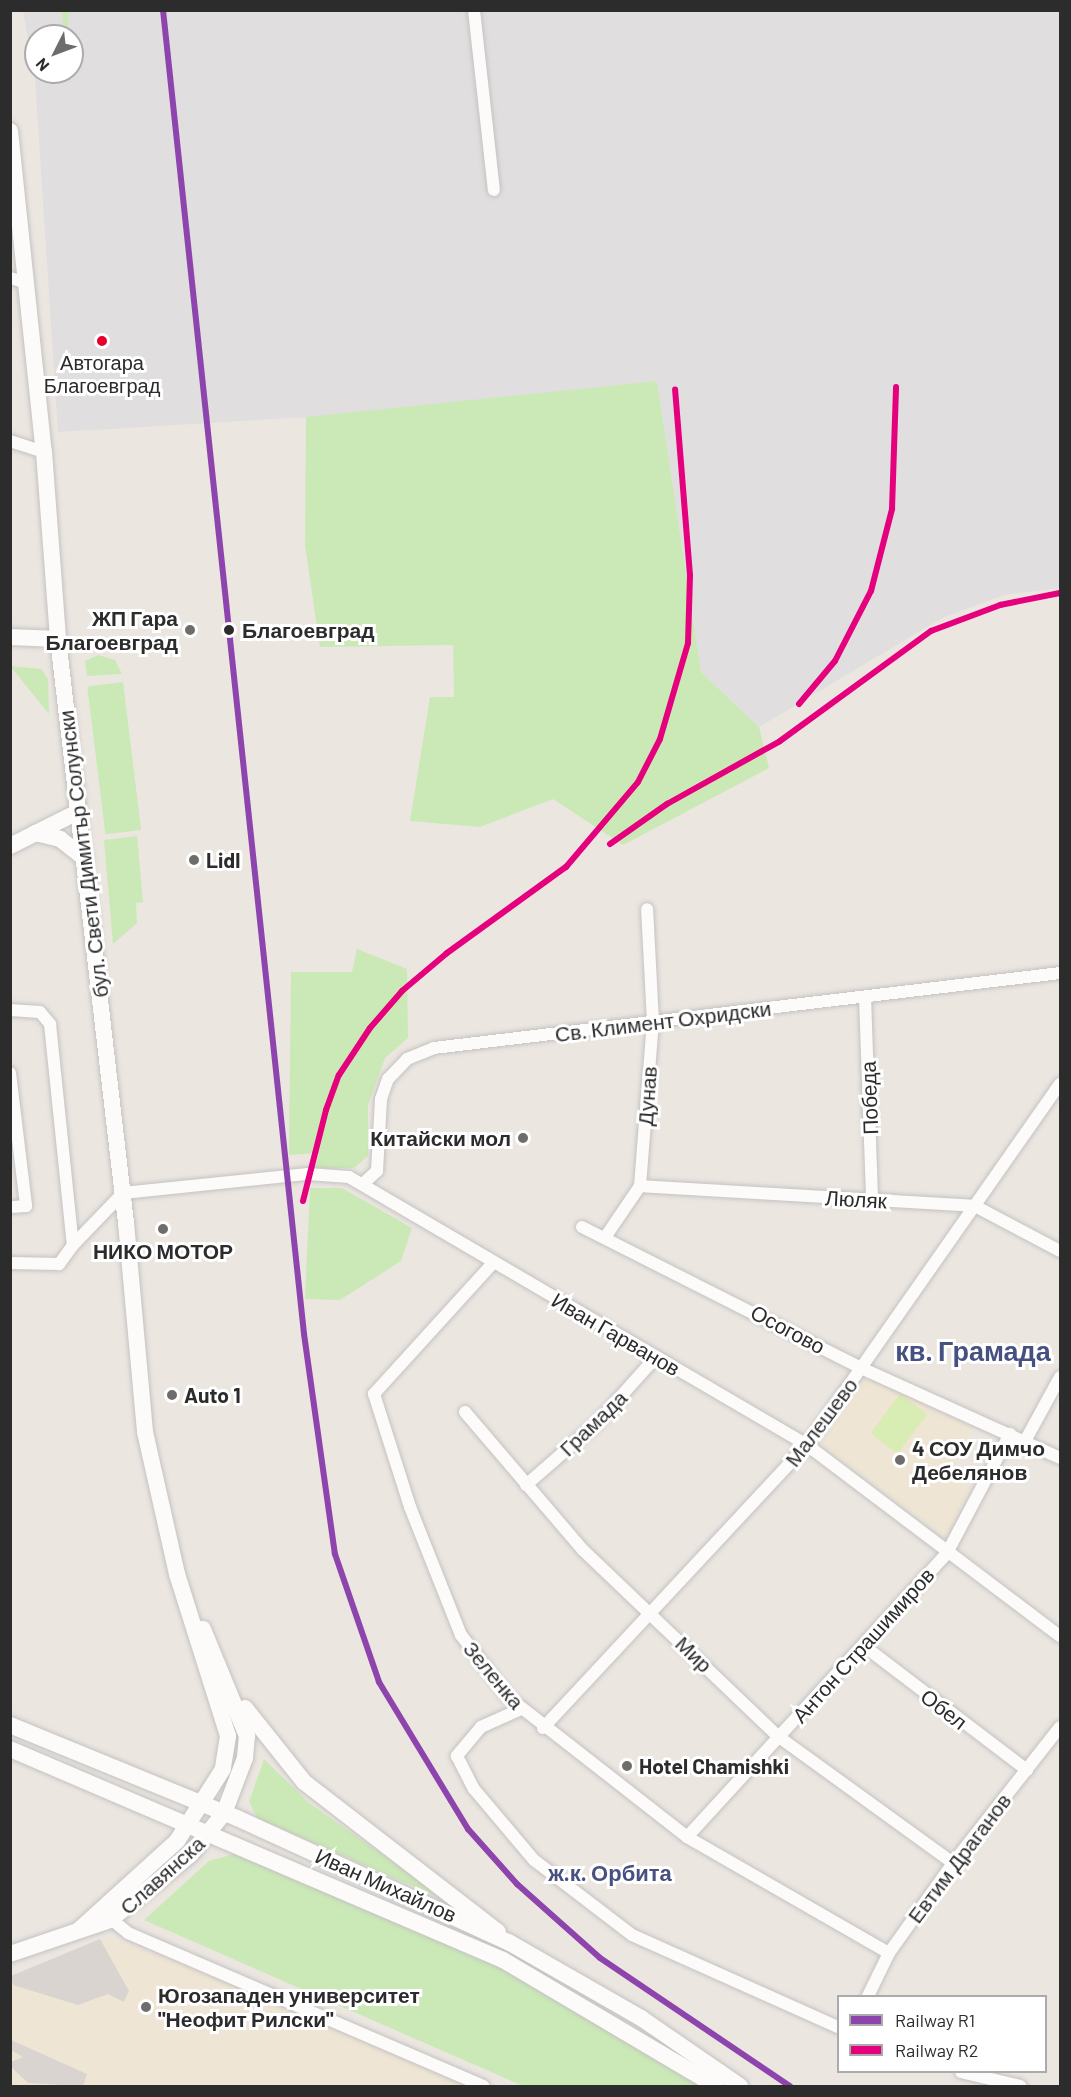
<!DOCTYPE html>
<html>
<head>
<meta charset="utf-8">
<style>
  body { margin:0 }
  #map { position:relative; width:1071px; height:2097px; overflow:hidden; background:#ebe6e0; font-family:Barlow,sans-serif }
  div>[style] { position:absolute }
  .industrial>* { inset:0; background:#e1dee0 }
  .education>* { inset:0; background:#efe5d4 }
  .green>* { inset:0; background:#cbe9b6; transform-origin:0 0 }
  .pitch>* { inset:0; background:#d8edb3; transform-origin:0 0 }
  .plaza>* { inset:0; background:#d9d4cf }
  .roads { filter:drop-shadow(0 0 2px #c4c2c2) drop-shadow(0 0 2px #c4c2c2) }
  .street>* { height:12px; margin:-6px; padding:0 6px; transform-origin:6px; border-radius:6px; background:#fcfbfa }
  .secondary>* { height:16px; margin:-8px; padding:0 8px; transform-origin:8px; border-radius:8px; background:#fcfbfa }
  .rail-1>* { height:6px; margin:-3px; padding:0 3px; transform-origin:3px; border-radius:3px; background:#8e44ad }
  .rail-2>* { height:6px; margin:-3px; padding:0 3px; transform-origin:3px; border-radius:3px; background:#e5007d }
  .dots>* { width:16px; height:16px; translate:-50% -50%; box-sizing:border-box; border:3px solid #fff; border-radius:50% }
  span { translate:-50% -50%; white-space:nowrap; text-align:center; line-height:1.15; -webkit-text-stroke:6px #fff; paint-order:stroke }
  .bus-label { font-size:20px; color:#2c2c2c }
  .poi-label { font-size:21px; color:#2c2c2c; font-weight:700 }
  .right { translate:-100% -50%; text-align:right }
  .left { translate:0 -50%; text-align:left }
  .stop-label { font-size:21px; color:#2c2c2c; font-weight:700 }
  .street-label { font-size:21px; color:#2c2c2c }
  .neighbourhood-label { font-size:22px; color:#475181; font-weight:700 }
  .district-label { font-size:27px; color:#475181; font-weight:700 }
  .frame { position:absolute; inset:0; border:12px solid #2c2c2c; pointer-events:none }
  .legend { position:absolute; left:837px; top:1995px; width:210px; height:78px; box-sizing:border-box; background:#fff; border:2px solid #ababab; margin:0; padding:8px 10px; list-style:none; font-size:18px; color:#2c2c2c }
  .legend li { display:flex; align-items:center; gap:12px; height:30px }
  .legend b { width:30px; border:2px solid #ababab }
  .north { position:absolute; left:24px; top:24px; width:60px; height:60px; box-sizing:border-box; background:#fff; border:2px solid #ababab; border-radius:50%; rotate:228deg; font-size:16px; font-weight:700; line-height:24px; text-align:center; color:#2c2c2c }
  .north::after { content:''; display:block; margin:auto; width:21px; height:27px; background:#6f6d6b; clip-path:polygon(50% 0,100% 100%,50% 72%,0 100%) }
</style>
</head>
<body>
<div id="map">
  <div class="industrial">
    <i style="clip-path:polygon(evenodd,23px 11px,1060px 11px,1060px 588px,1004px 595px,942px 618px,759px 727px,701px 672px,657px 381px,360px 414px,58px 432px,35px 78px,23px 11px,36px 36px,72px 36px,72px 72px,36px 72px,36px 36px)"></i>
  </div>
  <div class="education">
    <i style="clip-path:polygon(866px 1378px,974px 1425px,949px 1476px,971px 1488px,946px 1537px,821px 1444px)"></i>
    <i style="clip-path:polygon(107px 1937px,189px 1966px,470px 2086px,11px 2086px,10px 1976px)"></i>
  </div>
  <div class="green">
    <i style="clip-path:polygon(62px 11px,69px 11px,67px 36px,64px 34px)"></i>
    <i style="clip-path:polygon(657px 381px,701px 672px,759px 727px,769px 768px,623px 845px,553px 799px,480px 827px,410px 821px,430px 697px,454px 697px,453px 645px,320px 647px,305px 546px,306px 417px)"></i>
    <i style="clip-path:polygon(98px 655px,115px 660px,122px 674px,87px 676px,85px 661px)"></i>
    <i style="clip-path:polygon(10px 666px,41px 669px,48px 679px,49px 714px)"></i>
    <i style="left:123px;top:682px;width:149px;height:36px;rotate:83deg"></i>
    <i style="clip-path:polygon(137px 836px,143px 902px,136px 903px,137px 923px,113px 944px,104px 840px)"></i>
    <i style="clip-path:polygon(357px 949px,407px 969px,408px 1038px,385px 1058px,368px 1105px,368px 1156px,354px 1168px,315px 1168px,319px 1153px,289px 1155px,291px 972px,352px 972px)"></i>
    <i style="clip-path:polygon(310px 1188px,342px 1188px,412px 1228px,401px 1261px,340px 1300px,305px 1299px)"></i>
    <i style="clip-path:polygon(264px 1759px,309px 1803px,450px 1902px,258px 1819px,249px 1802px)"></i>
    <i style="clip-path:polygon(234px 1854px,484px 1959px,606px 2024px,707px 2086px,523px 2086px,144px 1920px,209px 1861px)"></i>
  </div>
  <div class="pitch">
    <i style="left:900px;top:1394px;width:34px;height:49px;rotate:37deg"></i>
  </div>
  <div class="plaza">
    <i style="clip-path:polygon(100px 1939px,129px 1991px,124px 2002px,108px 1994px,78px 2005px,13px 1985px,11px 1976px)"></i>
    <i style="clip-path:polygon(11px 2040px,87px 2074px,83px 2086px,28px 2083px,11px 2067px,11px 2062px,23px 2057px,11px 2050px)"></i>
  </div>
  <div class="roads">
    <div class="street">
      <i style="left:474px;top:10px;width:181px;rotate:83.7deg"></i>
      <i style="left:10px;top:278px;width:18px;rotate:16deg"></i>
      <i style="left:10px;top:441px;width:36px;rotate:18deg"></i>
      <i style="left:865px;top:997px;width:202px;rotate:88deg"></i>
      <i style="left:10px;top:1010px;width:30px;rotate:4deg"></i>
      <i style="left:40px;top:1012px;width:16px;rotate:50deg"></i>
      <i style="left:50px;top:1024px;width:222px;rotate:84.1deg"></i>
      <i style="left:73px;top:1245px;width:24px;rotate:126deg"></i>
      <i style="left:59px;top:1264px;width:49px;rotate:-178.8deg"></i>
      <i style="left:10px;top:1073px;width:134px;rotate:83.1deg"></i>
      <i style="left:26px;top:1206px;width:16px;rotate:176deg"></i>
      <i style="left:364px;top:1183px;width:18px;rotate:-43deg"></i>
      <i style="left:377px;top:1171px;width:72px;rotate:-86.8deg"></i>
      <i style="left:381px;top:1099px;width:21px;rotate:-71deg"></i>
      <i style="left:388px;top:1079px;width:28px;rotate:-46deg"></i>
      <i style="left:407px;top:1059px;width:29px;rotate:-22deg"></i>
      <i style="left:434px;top:1048px;width:630px;rotate:-6.83deg"></i>
      <i style="left:640px;top:1186px;width:336px;rotate:3.4deg"></i>
      <i style="left:975px;top:1206px;width:96px;rotate:27.9deg"></i>
      <i style="left:582px;top:1227px;width:313px;rotate:26.8deg"></i>
      <i style="left:861px;top:1368px;width:218px;rotate:24.3deg"></i>
      <i style="left:606px;top:1236px;width:60px;rotate:-55.8deg"></i>
      <i style="left:640px;top:1186px;width:165px;rotate:-85.5deg"></i>
      <i style="left:653px;top:1022px;width:113px;rotate:-93deg"></i>
      <i style="left:73px;top:1245px;width:72px;rotate:-46.1deg"></i>
      <i style="left:123px;top:1193px;width:186px;rotate:-5.9deg"></i>
      <i style="left:308px;top:1174px;width:41px;rotate:4.2deg"></i>
      <i style="left:349px;top:1177px;width:531px;rotate:30.33deg"></i>
      <i style="left:807px;top:1445px;width:317px;rotate:37.1deg"></i>
      <i style="left:493px;top:1263px;width:177px;rotate:132.3deg"></i>
      <i style="left:374px;top:1394px;width:119px;rotate:72.3deg"></i>
      <i style="left:410px;top:1507px;width:138px;rotate:68.3deg"></i>
      <i style="left:461px;top:1635px;width:78px;rotate:52.8deg"></i>
      <i style="left:508px;top:1697px;width:227px;rotate:38deg"></i>
      <i style="left:687px;top:1837px;width:233px;rotate:29.9deg"></i>
      <i style="left:465px;top:1412px;width:182px;rotate:49.5deg"></i>
      <i style="left:583px;top:1550px;width:271px;rotate:43.7deg"></i>
      <i style="left:779px;top:1737px;width:215px;rotate:35.9deg"></i>
      <i style="left:1025px;top:1441px;width:73px;rotate:-61.3deg"></i>
      <i style="left:526px;top:1485px;width:93px;rotate:-41.1deg"></i>
      <i style="left:596px;top:1424px;width:90px;rotate:-48.2deg"></i>
      <i style="left:864px;top:1646px;width:205px;rotate:37.3deg"></i>
      <i style="left:521px;top:1709px;width:44px;rotate:155.8deg"></i>
      <i style="left:481px;top:1727px;width:38px;rotate:130deg"></i>
      <i style="left:457px;top:1756px;width:37px;rotate:63deg"></i>
      <i style="left:474px;top:1789px;width:93px;rotate:49.8deg"></i>
      <i style="left:534px;top:1860px;width:123px;rotate:37.4deg"></i>
      <i style="left:632px;top:1935px;width:226px;rotate:24.1deg"></i>
      <i style="left:543px;top:1728px;width:387px;rotate:-47deg"></i>
      <i style="left:807px;top:1445px;width:441px;rotate:-55deg"></i>
      <i style="left:687px;top:1837px;width:385px;rotate:-47.5deg"></i>
      <i style="left:947px;top:1553px;width:135px;rotate:-62.1deg"></i>
      <i style="left:106px;top:1915px;width:28px;rotate:39deg"></i>
      <i style="left:128px;top:1933px;width:387px;rotate:23.3deg"></i>
      <i style="left:868px;top:1996px;width:48px;rotate:-64deg"></i>
      <i style="left:889px;top:1953px;width:110px;rotate:-54.6deg"></i>
      <i style="left:953px;top:1863px;width:173px;rotate:-51.8deg"></i>
      <i style="left:961px;top:2072px;width:61px;rotate:13.3deg"></i>
    </div>
    <div class="secondary">
      <i style="left:10px;top:131px;width:323px;rotate:84deg"></i>
      <i style="left:44px;top:452px;width:188px;rotate:85.7deg"></i>
      <i style="left:58px;top:639px;width:588px;rotate:83.36deg"></i>
      <i style="left:126px;top:1223px;width:210px;rotate:84.8deg"></i>
      <i style="left:145px;top:1432px;width:146px;rotate:77.3deg"></i>
      <i style="left:177px;top:1574px;width:170px;rotate:72.5deg"></i>
      <i style="left:228px;top:1736px;width:33px;rotate:99deg"></i>
      <i style="left:223px;top:1769px;width:85px;rotate:122.6deg"></i>
      <i style="left:177px;top:1841px;width:131px;rotate:137.8deg"></i>
      <i style="left:10px;top:637px;width:48px;rotate:2.4deg"></i>
      <i style="left:35px;top:833px;width:26px;rotate:13deg"></i>
      <i style="left:60px;top:839px;width:31px;rotate:38deg"></i>
      <i style="left:10px;top:846px;width:76px;rotate:-26.6deg"></i>
      <i style="left:245px;top:1708px;width:95px;rotate:51.4deg"></i>
      <i style="left:304px;top:1782px;width:245px;rotate:37.7deg"></i>
      <i style="left:10px;top:1725px;width:245px;rotate:22.3deg"></i>
      <i style="left:237px;top:1818px;width:300px;rotate:24.6deg"></i>
      <i style="left:510px;top:1943px;width:151px;rotate:29.8deg"></i>
      <i style="left:641px;top:2018px;width:120px;rotate:34.5deg"></i>
      <i style="left:10px;top:1749px;width:536px;rotate:23.17deg"></i>
      <i style="left:503px;top:1960px;width:247px;rotate:30.6deg"></i>
      <i style="left:10px;top:1954px;width:106px;rotate:-18.8deg"></i>
      <i style="left:110px;top:1920px;width:104px;rotate:-39.2deg"></i>
      <i style="left:191px;top:1854px;width:53px;rotate:-51.2deg"></i>
      <i style="left:224px;top:1813px;width:59px;rotate:-69.1deg"></i>
      <i style="left:245px;top:1758px;width:22px;rotate:-85deg"></i>
      <i style="left:247px;top:1736px;width:116px;rotate:-112.4deg"></i>
    </div>
  </div>
  <div class="rail-1">
    <i style="left:163px;top:10px;width:1331px;rotate:83.92deg"></i>
    <i style="left:304px;top:1334px;width:222px;rotate:82deg"></i>
    <i style="left:335px;top:1554px;width:135px;rotate:71deg"></i>
    <i style="left:379px;top:1682px;width:172px;rotate:58.8deg"></i>
    <i style="left:468px;top:1829px;width:74px;rotate:48.3deg"></i>
    <i style="left:517px;top:1884px;width:111px;rotate:41.7deg"></i>
    <i style="left:600px;top:1958px;width:229px;rotate:34deg"></i>
  </div>
  <div class="rail-2">
    <i style="left:799px;top:704px;width:56px;rotate:-50.1deg"></i>
    <i style="left:835px;top:661px;width:79px;rotate:-62.8deg"></i>
    <i style="left:871px;top:591px;width:85px;rotate:-75.6deg"></i>
    <i style="left:892px;top:509px;width:122px;rotate:-88.1deg"></i>
    <i style="left:610px;top:844px;width:70px;rotate:-35.1deg"></i>
    <i style="left:667px;top:804px;width:129px;rotate:-29.1deg"></i>
    <i style="left:780px;top:741px;width:187px;rotate:-36.1deg"></i>
    <i style="left:931px;top:631px;width:74px;rotate:-20.6deg"></i>
    <i style="left:1000px;top:605px;width:61px;rotate:-11.3deg"></i>
    <i style="left:303px;top:1201px;width:94px;rotate:-75.8deg"></i>
    <i style="left:326px;top:1110px;width:37px;rotate:-70deg"></i>
    <i style="left:339px;top:1075px;width:56px;rotate:-56.6deg"></i>
    <i style="left:370px;top:1028px;width:49px;rotate:-49.1deg"></i>
    <i style="left:402px;top:991px;width:59px;rotate:-40.2deg"></i>
    <i style="left:447px;top:953px;width:147px;rotate:-35.9deg"></i>
    <i style="left:566px;top:867px;width:111px;rotate:-49.7deg"></i>
    <i style="left:638px;top:782px;width:48px;rotate:-62.9deg"></i>
    <i style="left:660px;top:739px;width:100px;rotate:-73.7deg"></i>
    <i style="left:688px;top:643px;width:68px;rotate:-88.3deg"></i>
    <i style="left:690px;top:575px;width:186px;rotate:-94.6deg"></i>
  </div>
  <div class="dots">
    <i style="left:102px;top:341px;background:#e4002b"></i>
    <i style="left:190px;top:630px;background:#6f6d6b"></i>
    <i style="left:229px;top:630px;background:#2c2c2c"></i>
    <i style="left:194px;top:860px;background:#6f6d6b"></i>
    <i style="left:523px;top:1138px;background:#6f6d6b"></i>
    <i style="left:163px;top:1229px;background:#6f6d6b"></i>
    <i style="left:172px;top:1395px;background:#6f6d6b"></i>
    <i style="left:900px;top:1460px;background:#6f6d6b"></i>
    <i style="left:627px;top:1766px;background:#6f6d6b"></i>
    <i style="left:146px;top:2007px;background:#6f6d6b"></i>
  </div>
  <div class="bus-label">
    <span style="left:102px;top:374px">Автогара<br>Благоевград</span>
  </div>
  <div class="poi-label">
    <span class="right" style="left:178px;top:630px">ЖП Гара<br>Благоевград</span>
    <span class="left" style="left:206px;top:860px">Lidl</span>
    <span class="right" style="left:511px;top:1138px">Китайски мол</span>
    <span style="left:163px;top:1251px">НИКО МОТОР</span>
    <span class="left" style="left:184px;top:1395px">Auto 1</span>
    <span class="left" style="left:912px;top:1460px">4 СОУ Димчо<br>Дебелянов</span>
    <span class="left" style="left:639px;top:1766px">Hotel Chamishki</span>
    <span class="left" style="left:158px;top:2007px">Югозападен университет<br>"Неофит Рилски"</span>
  </div>
  <div class="stop-label">
    <span class="left" style="left:242px;top:630px">Благоевград</span>
  </div>
  <div class="street-label">
    <span style="left:83px;top:854px;rotate:-97deg">бул. Свети Димитър Солунски</span>
    <span style="left:663px;top:1021px;rotate:-7deg">Св. Климент Охридски</span>
    <span style="left:647px;top:1096px;rotate:-86deg">Дунав</span>
    <span style="left:869px;top:1098px;rotate:-92deg">Победа</span>
    <span style="left:856px;top:1199px;rotate:3deg">Люляк</span>
    <span style="left:788px;top:1329px;rotate:28deg">Осогово</span>
    <span style="left:616px;top:1334px;rotate:30deg">Иван Гарванов</span>
    <span style="left:821px;top:1422px;rotate:-53deg">Малешево</span>
    <span style="left:593px;top:1423px;rotate:-44deg">Грамада</span>
    <span style="left:863px;top:1645px;rotate:-48deg">Антон Страшимиров</span>
    <span style="left:694px;top:1654px;rotate:44deg">Мир</span>
    <span style="left:494px;top:1675px;rotate:50deg">Зеленка</span>
    <span style="left:944px;top:1709px;rotate:37deg">Обел</span>
    <span style="left:959px;top:1858px;rotate:-53deg">Евтим Драганов</span>
    <span style="left:162px;top:1875px;rotate:-42deg">Славянска</span>
    <span style="left:386px;top:1885px;rotate:24deg">Иван Михайлов</span>
  </div>
  <div class="neighbourhood-label">
    <span style="left:610px;top:1873px">ж.к. Орбита</span>
  </div>
  <div class="district-label">
    <span style="left:973px;top:1351px">кв. Грамада</span>
  </div>
  <div class="frame"></div>
  <ul class="legend">
  <li><b style="height:8px;background:#8e44ad"></b>Railway R1</li>
  <li><b style="height:8px;background:#e5007d"></b>Railway R2</li>
  </ul>
  <div class="north">N</div>
</div>
</body>
</html>
